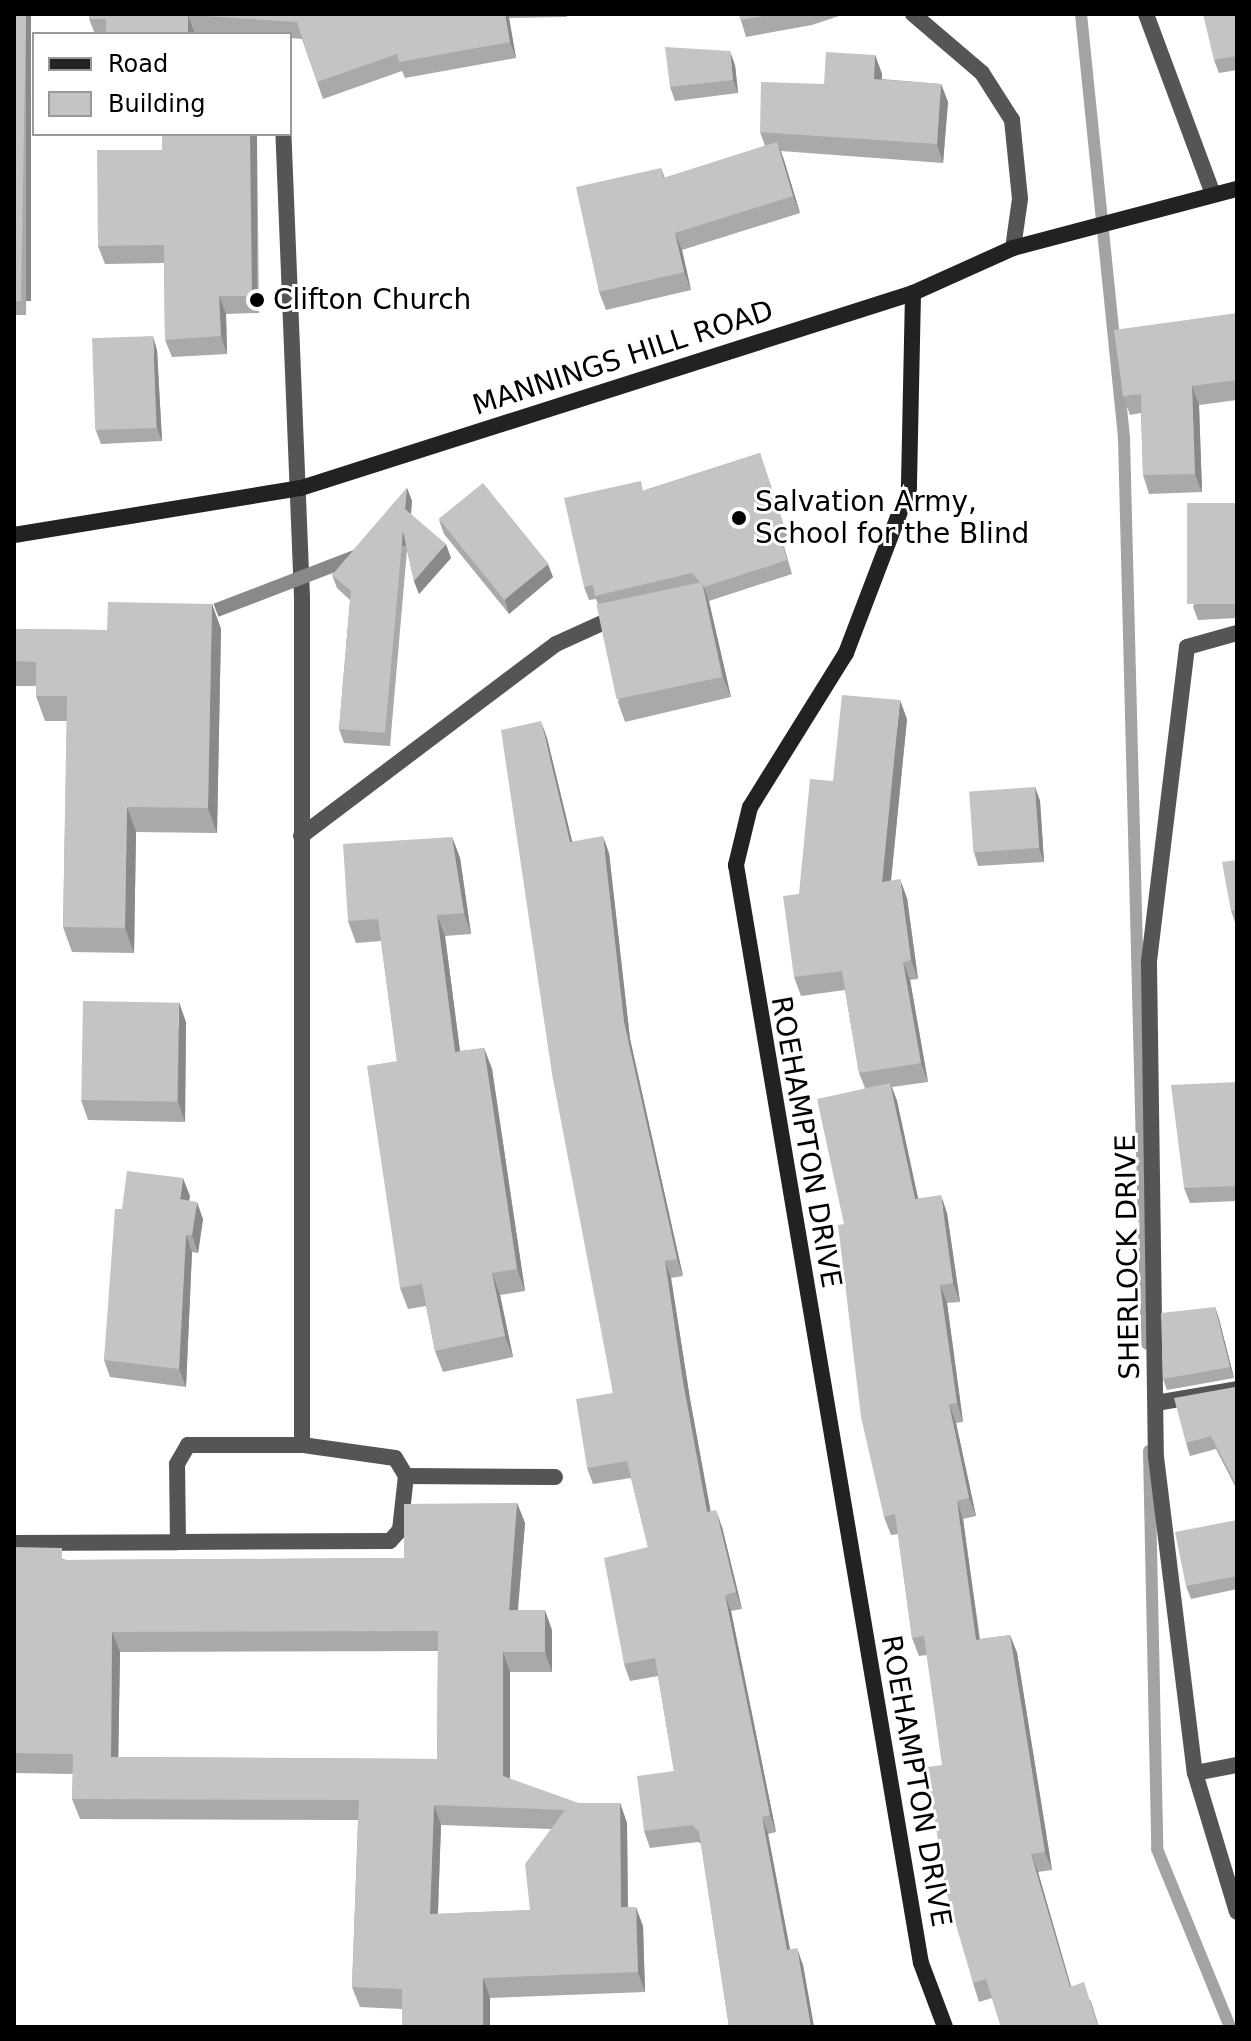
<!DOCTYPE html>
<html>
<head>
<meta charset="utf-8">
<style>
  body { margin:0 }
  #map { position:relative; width:1251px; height:2041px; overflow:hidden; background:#fff; font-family:"DejaVu Sans",sans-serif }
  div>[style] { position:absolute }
  .stream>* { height:12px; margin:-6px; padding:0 6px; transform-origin:6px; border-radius:6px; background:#a3a3a3 }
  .lane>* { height:16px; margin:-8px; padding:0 8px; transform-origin:8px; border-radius:8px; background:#555 }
  .street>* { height:16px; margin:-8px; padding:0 8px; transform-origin:8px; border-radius:8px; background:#555 }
  .secondary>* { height:16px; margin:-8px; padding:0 8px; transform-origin:8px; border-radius:8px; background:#222 }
  .wall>* { inset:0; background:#a9a9a9 }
  .shaded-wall>* { inset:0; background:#898989; transform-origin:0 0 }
  .building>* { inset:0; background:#c4c4c4; transform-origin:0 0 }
  .dots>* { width:22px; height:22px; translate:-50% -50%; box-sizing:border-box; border:4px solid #fff; border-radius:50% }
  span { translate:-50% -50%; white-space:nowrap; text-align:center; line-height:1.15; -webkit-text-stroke:6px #fff; paint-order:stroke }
  .poi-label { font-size:28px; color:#000 }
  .left { translate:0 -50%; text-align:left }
  .street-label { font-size:28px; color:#000 }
  .frame { position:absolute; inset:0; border:16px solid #000; pointer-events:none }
  .legend { position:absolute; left:32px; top:32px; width:260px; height:104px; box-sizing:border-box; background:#fff; border:2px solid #999; margin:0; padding:10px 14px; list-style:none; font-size:24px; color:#000 }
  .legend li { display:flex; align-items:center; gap:16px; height:40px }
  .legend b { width:40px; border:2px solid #999 }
</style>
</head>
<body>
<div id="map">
  <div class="stream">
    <i style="left:1081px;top:14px;width:426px;rotate:84.2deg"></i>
    <i style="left:1124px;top:438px;width:906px;rotate:88.55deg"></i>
    <i style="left:1149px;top:1451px;width:398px;rotate:88.8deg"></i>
    <i style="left:1157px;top:1849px;width:192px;rotate:67.7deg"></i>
  </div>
  <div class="lane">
    <i style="left:406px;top:1476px;width:149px;rotate:0.4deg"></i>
  </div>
  <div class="street">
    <i style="left:913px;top:14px;width:91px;rotate:40.5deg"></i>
    <i style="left:982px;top:73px;width:56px;rotate:57.4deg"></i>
    <i style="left:1012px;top:120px;width:79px;rotate:84.2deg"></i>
    <i style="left:1020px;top:199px;width:49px;rotate:98.1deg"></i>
    <i style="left:1146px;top:14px;width:192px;rotate:69.6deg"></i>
    <i style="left:1237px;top:633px;width:52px;rotate:164.4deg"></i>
    <i style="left:1187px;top:647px;width:318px;rotate:96.9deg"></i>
    <i style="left:1149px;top:963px;width:494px;rotate:89.2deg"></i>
    <i style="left:1156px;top:1457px;width:318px;rotate:83deg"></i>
    <i style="left:1195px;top:1773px;width:145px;rotate:73.2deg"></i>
    <i style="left:301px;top:836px;width:319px;rotate:-37deg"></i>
    <i style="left:556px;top:644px;width:70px;rotate:-24.4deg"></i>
    <i style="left:1156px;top:1403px;width:82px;rotate:-9.8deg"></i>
    <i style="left:178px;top:1542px;width:212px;rotate:-0.3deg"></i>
    <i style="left:390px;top:1541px;width:15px;rotate:-48deg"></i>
    <i style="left:400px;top:1530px;width:54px;rotate:-83.7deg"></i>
    <i style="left:406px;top:1476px;width:21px;rotate:-121deg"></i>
    <i style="left:395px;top:1458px;width:94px;rotate:-172deg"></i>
    <i style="left:14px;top:1543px;width:164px;rotate:-0.3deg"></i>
    <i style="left:178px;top:1542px;width:78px;rotate:-90.7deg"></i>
    <i style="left:177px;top:1464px;width:22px;rotate:-60deg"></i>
    <i style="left:188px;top:1445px;width:114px"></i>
    <i style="left:302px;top:1445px;width:848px;rotate:-90deg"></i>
    <i style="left:302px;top:597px;width:463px;rotate:-92.3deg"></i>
    <i style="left:1195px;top:1773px;width:43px;rotate:-10.8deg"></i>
  </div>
  <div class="secondary">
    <i style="left:913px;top:293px;width:195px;rotate:91.2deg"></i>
    <i style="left:909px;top:488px;width:177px;rotate:110.9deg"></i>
    <i style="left:846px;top:653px;width:181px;rotate:121.9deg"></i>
    <i style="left:750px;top:807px;width:60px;rotate:103.6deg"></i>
    <i style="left:736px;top:865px;width:1113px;rotate:80.44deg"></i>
    <i style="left:921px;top:1963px;width:68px;rotate:69.4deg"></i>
    <i style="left:14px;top:535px;width:291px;rotate:-9.3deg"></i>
    <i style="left:301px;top:488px;width:642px;rotate:-17.67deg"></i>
    <i style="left:913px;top:293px;width:110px;rotate:-24.2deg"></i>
    <i style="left:1013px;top:248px;width:232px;rotate:-14.8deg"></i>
  </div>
  <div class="wall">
    <i style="clip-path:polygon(14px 14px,31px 14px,26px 315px,14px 315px)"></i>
    <i style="clip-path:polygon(89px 14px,567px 14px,567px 17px,509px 18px,516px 58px,405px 78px,402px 71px,323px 99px,302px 39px,290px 38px,290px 34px,227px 34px,194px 32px,194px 34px,95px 34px,89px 19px)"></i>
    <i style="clip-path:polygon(739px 14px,845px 14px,812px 25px,746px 37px)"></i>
    <i style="clip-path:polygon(1237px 14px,1237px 70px,1219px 73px,1214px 60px)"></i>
    <i style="clip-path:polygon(875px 55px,882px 74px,882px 79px,941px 84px,948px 102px,943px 163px,781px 151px,800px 213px,682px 250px,691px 290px,606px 310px,599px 292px,661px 168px,665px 178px,765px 146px,760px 132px,824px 84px)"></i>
    <i style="clip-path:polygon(735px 65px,738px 93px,675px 101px,670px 87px)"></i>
    <i style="clip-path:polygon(257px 134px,259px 313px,226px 314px,227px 354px,172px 357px,165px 340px,164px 263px,105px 264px,98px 246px,162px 150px)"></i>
    <i style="clip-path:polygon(1237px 313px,1237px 400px,1199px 405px,1202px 492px,1149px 494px,1143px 475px,1141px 413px,1130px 415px,1123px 396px)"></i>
    <i style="clip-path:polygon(157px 350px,162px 441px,101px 444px,96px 431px)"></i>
    <i style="clip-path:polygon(760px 453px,790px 544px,784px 546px,792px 574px,709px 601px,708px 599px,731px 697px,625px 722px,618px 702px,637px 601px,600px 610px,596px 599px,589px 600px,584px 587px,645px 490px)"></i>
    <i style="clip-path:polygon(407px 488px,412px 501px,411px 514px,451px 558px,419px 594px,414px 581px,407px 550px,390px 746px,344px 743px,339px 729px,350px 600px,337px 588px,332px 575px)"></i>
    <i style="clip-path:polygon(1237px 503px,1237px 618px,1198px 620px,1193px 607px)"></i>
    <i style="clip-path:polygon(439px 520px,553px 577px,509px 614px,444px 534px)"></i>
    <i style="clip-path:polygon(212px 604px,221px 629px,217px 833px,136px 832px,134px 953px,72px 952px,63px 927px,67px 721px,45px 721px,36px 696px,36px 686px,14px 686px,14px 629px,107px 630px)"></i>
    <i style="clip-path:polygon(907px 719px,891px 881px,907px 898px,918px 979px,910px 980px,928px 1082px,892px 1087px,897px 1101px,918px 1198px,947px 1213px,960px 1302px,947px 1303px,963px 1422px,956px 1423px,976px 1516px,963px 1519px,980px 1639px,1010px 1635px,1017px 1653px,1052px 1870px,1038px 1872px,1071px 1986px,1091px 2001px,1099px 2027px,1001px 2027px,992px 1998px,979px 2002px,973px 1983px,927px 1655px,919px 1656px,912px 1638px,898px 1534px,891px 1535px,884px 1517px,844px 1224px,865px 1088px,859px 1073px,845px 990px,801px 996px,794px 977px,799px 894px,833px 781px)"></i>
    <i style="clip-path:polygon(547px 738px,572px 841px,609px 853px,630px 1039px,683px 1276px,671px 1278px,690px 1399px,710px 1512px,722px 1527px,742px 1609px,731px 1611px,776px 1832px,768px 1834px,790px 1949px,803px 1965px,814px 2027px,729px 2027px,701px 1844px,698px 1842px,650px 1848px,644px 1831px,674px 1771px,658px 1676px,630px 1681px,624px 1664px,648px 1547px,631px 1478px,593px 1484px,587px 1468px,613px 1393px)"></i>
    <i style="clip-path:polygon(1035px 787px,1040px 801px,1044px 862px,978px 866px,974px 852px)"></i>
    <i style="clip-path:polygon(452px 837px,460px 858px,471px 934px,445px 936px,460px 1051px,484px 1048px,492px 1069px,525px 1291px,500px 1295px,513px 1357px,443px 1372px,435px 1351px,426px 1306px,408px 1309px,400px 1288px,397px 1061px,381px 941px,356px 943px,348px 921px)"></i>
    <i style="clip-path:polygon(1237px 860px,1237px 924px,1236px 925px,1231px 911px)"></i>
    <i style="clip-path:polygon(186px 1022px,185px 1122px,88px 1120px,81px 1100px)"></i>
    <i style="clip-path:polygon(1237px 1082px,1237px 1201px,1190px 1203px,1184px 1188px)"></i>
    <i style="clip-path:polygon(190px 1196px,189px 1200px,203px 1219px,198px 1253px,192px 1252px,186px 1387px,110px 1377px,104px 1360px,122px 1209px)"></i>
    <i style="clip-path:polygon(1215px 1307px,1219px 1319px,1234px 1378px,1167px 1390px,1163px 1379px)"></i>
    <i style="clip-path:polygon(1235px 1387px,1237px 1393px,1237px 1490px,1216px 1449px,1190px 1456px,1186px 1443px)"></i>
    <i style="clip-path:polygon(evenodd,517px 1503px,525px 1523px,518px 1610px,552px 1630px,552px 1672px,510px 1672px,510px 1779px,578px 1803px,620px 1803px,627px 1823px,628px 1907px,643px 1926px,645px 1992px,490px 1998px,490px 2027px,402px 2027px,402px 2009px,360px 2007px,352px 1987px,358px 1820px,80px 1819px,72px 1799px,73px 1774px,14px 1773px,14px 1547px,67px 1560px,404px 1558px,517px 1503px,438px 1651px,437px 1759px,118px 1757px,120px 1652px,438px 1651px,517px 1503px,441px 1825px,551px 1829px,530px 1910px,438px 1914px,441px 1825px)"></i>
    <i style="clip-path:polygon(1237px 1520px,1237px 1589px,1191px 1599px,1186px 1586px)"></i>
  </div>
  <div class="shaded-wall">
    <i style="left:26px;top:14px;width:5px;height:287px"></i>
    <i style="clip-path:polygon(505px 14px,508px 14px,509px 18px,516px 58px,510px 42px)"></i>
    <i style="clip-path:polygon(188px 15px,194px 32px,194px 34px,188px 34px)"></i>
    <i style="clip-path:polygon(730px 51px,735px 65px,738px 93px,733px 80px)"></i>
    <i style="clip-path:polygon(875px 55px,882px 74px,881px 97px,874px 79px)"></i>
    <i style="clip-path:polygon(941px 84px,948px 102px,943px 163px,937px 144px)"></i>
    <i style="left:250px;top:134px;width:7px;height:162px"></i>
    <i style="clip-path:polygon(777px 142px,784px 160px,800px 213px,793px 196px)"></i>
    <i style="clip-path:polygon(675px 233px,682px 250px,691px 290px,684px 272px)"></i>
    <i style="clip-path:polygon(219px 296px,226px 314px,227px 354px,221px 336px)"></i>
    <i style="clip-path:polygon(153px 336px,157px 350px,162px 441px,157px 428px)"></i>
    <i style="clip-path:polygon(1192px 386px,1199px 405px,1202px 492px,1195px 474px)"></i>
    <i style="clip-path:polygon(407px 488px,412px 501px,410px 522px,405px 509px)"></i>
    <i style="left:403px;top:531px;width:14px;height:203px;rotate:69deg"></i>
    <i style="clip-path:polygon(446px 544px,451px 558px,419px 594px,414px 581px)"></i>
    <i style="clip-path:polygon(548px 564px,553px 577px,509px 614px,505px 600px)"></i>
    <i style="clip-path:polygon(702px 582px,709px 601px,731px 697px,723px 677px)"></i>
    <i style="clip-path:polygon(212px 604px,221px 629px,217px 833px,208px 808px)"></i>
    <i style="clip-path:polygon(900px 700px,907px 719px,889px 900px,882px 882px)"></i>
    <i style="clip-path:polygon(541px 721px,547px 738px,576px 858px,570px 842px)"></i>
    <i style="clip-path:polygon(1035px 787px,1040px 801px,1044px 862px,1039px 848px)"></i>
    <i style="clip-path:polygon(127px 807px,136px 832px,134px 953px,125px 928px)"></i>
    <i style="clip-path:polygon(603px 836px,609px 853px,630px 1039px,683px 1276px,677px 1259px,624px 1022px)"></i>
    <i style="clip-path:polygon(452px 837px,460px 858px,471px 934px,464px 913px)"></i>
    <i style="clip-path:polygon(900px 879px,907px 898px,918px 979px,911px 960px)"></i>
    <i style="clip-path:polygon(437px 915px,445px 936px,463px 1074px,455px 1052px)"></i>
    <i style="clip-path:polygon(903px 962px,910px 980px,928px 1082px,921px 1063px)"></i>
    <i style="clip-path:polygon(179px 1002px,186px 1022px,185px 1122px,178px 1102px)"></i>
    <i style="clip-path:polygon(484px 1048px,492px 1069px,525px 1291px,517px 1269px)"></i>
    <i style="clip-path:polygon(890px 1083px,897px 1101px,922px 1217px,915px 1199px)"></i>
    <i style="clip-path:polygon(183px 1178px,190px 1196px,186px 1217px,180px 1199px)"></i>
    <i style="clip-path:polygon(941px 1195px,947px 1213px,960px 1302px,953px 1283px)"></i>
    <i style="clip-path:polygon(197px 1202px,203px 1219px,198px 1253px,192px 1235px)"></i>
    <i style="clip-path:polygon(186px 1235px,192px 1252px,186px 1387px,179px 1369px)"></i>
    <i style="clip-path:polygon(665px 1261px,671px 1278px,690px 1399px,714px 1529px,707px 1512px,683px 1382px)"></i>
    <i style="clip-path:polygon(492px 1273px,500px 1295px,513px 1357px,505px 1336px)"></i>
    <i style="clip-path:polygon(940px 1285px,947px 1303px,963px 1422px,957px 1403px)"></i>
    <i style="clip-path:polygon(1215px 1307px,1219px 1319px,1234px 1378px,1230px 1367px)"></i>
    <i style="clip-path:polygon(949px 1404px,956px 1423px,976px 1516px,969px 1498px)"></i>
    <i style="clip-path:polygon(957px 1501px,963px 1519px,982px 1658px,976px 1640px)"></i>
    <i style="clip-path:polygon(517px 1503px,525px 1523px,516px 1630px,509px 1610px)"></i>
    <i style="clip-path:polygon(716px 1510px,722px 1527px,742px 1609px,736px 1592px)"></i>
    <i style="clip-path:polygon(725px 1595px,731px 1611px,776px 1832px,770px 1815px)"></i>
    <i style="clip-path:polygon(545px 1610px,552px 1630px,552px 1672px,545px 1652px)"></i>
    <i style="clip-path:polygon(112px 1632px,120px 1652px,118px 1777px,111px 1757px)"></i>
    <i style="clip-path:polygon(1010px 1635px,1017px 1653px,1052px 1870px,1045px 1852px)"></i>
    <i style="clip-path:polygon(503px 1652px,510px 1672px,510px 1796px,503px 1776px)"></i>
    <i style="clip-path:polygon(620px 1803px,627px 1823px,628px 1927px,621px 1907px)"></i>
    <i style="clip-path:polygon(434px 1805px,441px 1825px,437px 1934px,430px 1914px)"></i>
    <i style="clip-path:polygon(762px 1817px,768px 1834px,793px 1966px,787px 1950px)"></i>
    <i style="clip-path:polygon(1031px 1854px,1038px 1872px,1076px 2005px,1070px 1987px)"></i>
    <i style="clip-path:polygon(636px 1907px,643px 1926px,645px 1992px,638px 1972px)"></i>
    <i style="clip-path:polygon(797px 1948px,803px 1965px,814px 2027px,811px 2027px)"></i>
    <i style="clip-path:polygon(483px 1978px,490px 1998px,490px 2027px,483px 2027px)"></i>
  </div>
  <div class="building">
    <i style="clip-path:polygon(14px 14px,26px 14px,21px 301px,14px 301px)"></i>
    <i style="clip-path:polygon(89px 14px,505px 14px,510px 42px,399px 62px,397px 54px,317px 82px,297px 22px,188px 15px,188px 34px,106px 34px,106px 19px,89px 19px)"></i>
    <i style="clip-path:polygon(739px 14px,775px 14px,740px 20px)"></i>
    <i style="clip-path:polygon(1203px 14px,1237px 14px,1237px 56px,1214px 60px)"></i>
    <i style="clip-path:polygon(665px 47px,730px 51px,733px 80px,670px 87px)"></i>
    <i style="clip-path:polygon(826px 52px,875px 55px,874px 79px,941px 84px,937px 144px,760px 132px,761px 82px,824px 84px)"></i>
    <i style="clip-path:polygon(162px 134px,250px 134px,252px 296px,219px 296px,221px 336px,165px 340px,164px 245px,98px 246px,97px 150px,162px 150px)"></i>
    <i style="clip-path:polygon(777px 142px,793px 196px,675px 233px,684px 272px,599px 292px,576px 187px,661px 168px,663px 178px)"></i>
    <i style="clip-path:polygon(1237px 313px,1237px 380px,1192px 386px,1195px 474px,1143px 475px,1141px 394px,1123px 396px,1114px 330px)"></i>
    <i style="left:153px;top:336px;width:92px;height:61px;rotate:88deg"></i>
    <i style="clip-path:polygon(760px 453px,785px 530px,779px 532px,787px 560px,704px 587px,702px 582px,700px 582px,692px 573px,595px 596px,593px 585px,584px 587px,564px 498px,641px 481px,643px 491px)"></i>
    <i style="left:483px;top:483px;width:104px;height:57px;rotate:51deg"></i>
    <i style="clip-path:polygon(407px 488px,405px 509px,446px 544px,414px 581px,403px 531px,385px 733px,339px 729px,351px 591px,332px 575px)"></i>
    <i style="left:1237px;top:503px;width:101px;height:50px;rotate:90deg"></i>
    <i style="left:702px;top:582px;width:97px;height:108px;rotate:78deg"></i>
    <i style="clip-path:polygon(108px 602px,212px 604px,208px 808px,127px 807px,125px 928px,63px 927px,67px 696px,36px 696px,36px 662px,14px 661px,14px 629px,107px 630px)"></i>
    <i style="clip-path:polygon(842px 695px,900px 700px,882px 882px,900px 879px,911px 960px,903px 962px,921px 1063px,859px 1073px,842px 971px,794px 977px,783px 896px,799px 894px,810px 779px,833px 781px)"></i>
    <i style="clip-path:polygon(541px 721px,570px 842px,603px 836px,624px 1022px,677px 1259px,665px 1261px,683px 1382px,707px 1512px,716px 1510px,736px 1592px,725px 1595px,770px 1815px,762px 1817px,787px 1950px,797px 1948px,811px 2027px,729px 2027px,699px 1832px,692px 1825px,644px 1831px,637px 1776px,674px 1771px,655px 1658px,624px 1664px,604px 1558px,648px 1547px,627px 1461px,587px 1468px,576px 1399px,613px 1393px,552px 1074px,501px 730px)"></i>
    <i style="left:1035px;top:787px;width:61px;height:66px;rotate:86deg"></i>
    <i style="clip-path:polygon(452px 837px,464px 913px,437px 915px,455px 1052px,484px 1048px,517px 1269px,492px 1273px,505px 1336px,435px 1351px,422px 1284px,400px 1288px,367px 1066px,397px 1061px,378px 919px,348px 921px,343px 844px)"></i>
    <i style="clip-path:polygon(1237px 860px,1237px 910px,1231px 911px,1222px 862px)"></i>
    <i style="left:83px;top:1001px;width:96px;height:99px;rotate:1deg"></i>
    <i style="clip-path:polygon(1237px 1082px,1237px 1186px,1184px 1188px,1171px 1085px)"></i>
    <i style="clip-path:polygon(890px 1083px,915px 1199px,941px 1195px,953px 1283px,940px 1285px,957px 1403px,949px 1404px,969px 1498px,957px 1501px,976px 1640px,1010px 1635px,1045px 1852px,1031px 1854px,1070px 1987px,1084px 1982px,1098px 2027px,1001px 2027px,986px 1979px,973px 1983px,945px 1887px,927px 1767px,942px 1765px,924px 1636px,912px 1638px,895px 1514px,884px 1517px,861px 1417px,838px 1225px,844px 1224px,817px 1099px)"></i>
    <i style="clip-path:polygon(127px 1171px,183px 1178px,180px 1199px,197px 1202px,192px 1235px,186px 1235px,179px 1369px,104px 1360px,115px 1209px,122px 1209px)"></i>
    <i style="clip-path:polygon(1215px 1307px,1230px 1367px,1163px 1379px,1161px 1313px)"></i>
    <i style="clip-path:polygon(1235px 1387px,1237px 1395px,1237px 1486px,1211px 1436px,1186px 1443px,1174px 1398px)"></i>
    <i style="clip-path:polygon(evenodd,517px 1503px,509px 1610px,545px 1610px,545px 1652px,503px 1652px,503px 1776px,578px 1803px,620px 1803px,621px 1907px,636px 1907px,638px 1972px,483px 1978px,483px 2027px,402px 2027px,402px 1989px,352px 1987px,359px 1800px,72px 1799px,73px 1754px,14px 1753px,14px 1547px,62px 1548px,62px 1560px,404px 1558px,404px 1504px,517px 1503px,438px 1631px,437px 1759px,111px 1757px,112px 1632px,438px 1631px,517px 1503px,434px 1805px,565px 1810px,525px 1864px,530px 1910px,430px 1914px,434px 1805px)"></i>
    <i style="clip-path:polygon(1237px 1520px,1237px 1576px,1186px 1586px,1175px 1532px)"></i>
  </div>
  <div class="dots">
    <i style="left:257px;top:300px;background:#000"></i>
    <i style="left:739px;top:518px;background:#000"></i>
  </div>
  <div class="poi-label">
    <span class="left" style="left:273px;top:300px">Clifton Church</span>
    <span class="left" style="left:755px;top:518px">Salvation Army,<br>School for the Blind</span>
  </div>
  <div class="street-label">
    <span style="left:623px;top:358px;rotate:-18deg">MANNINGS HILL ROAD</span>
    <span style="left:806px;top:1142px;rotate:80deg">ROEHAMPTON DRIVE</span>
    <span style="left:1128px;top:1257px;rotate:-91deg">SHERLOCK DRIVE</span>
    <span style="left:916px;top:1781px;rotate:80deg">ROEHAMPTON DRIVE</span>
  </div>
  <div class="frame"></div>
  <ul class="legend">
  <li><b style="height:10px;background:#222"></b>Road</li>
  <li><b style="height:22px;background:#c4c4c4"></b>Building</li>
  </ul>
</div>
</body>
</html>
